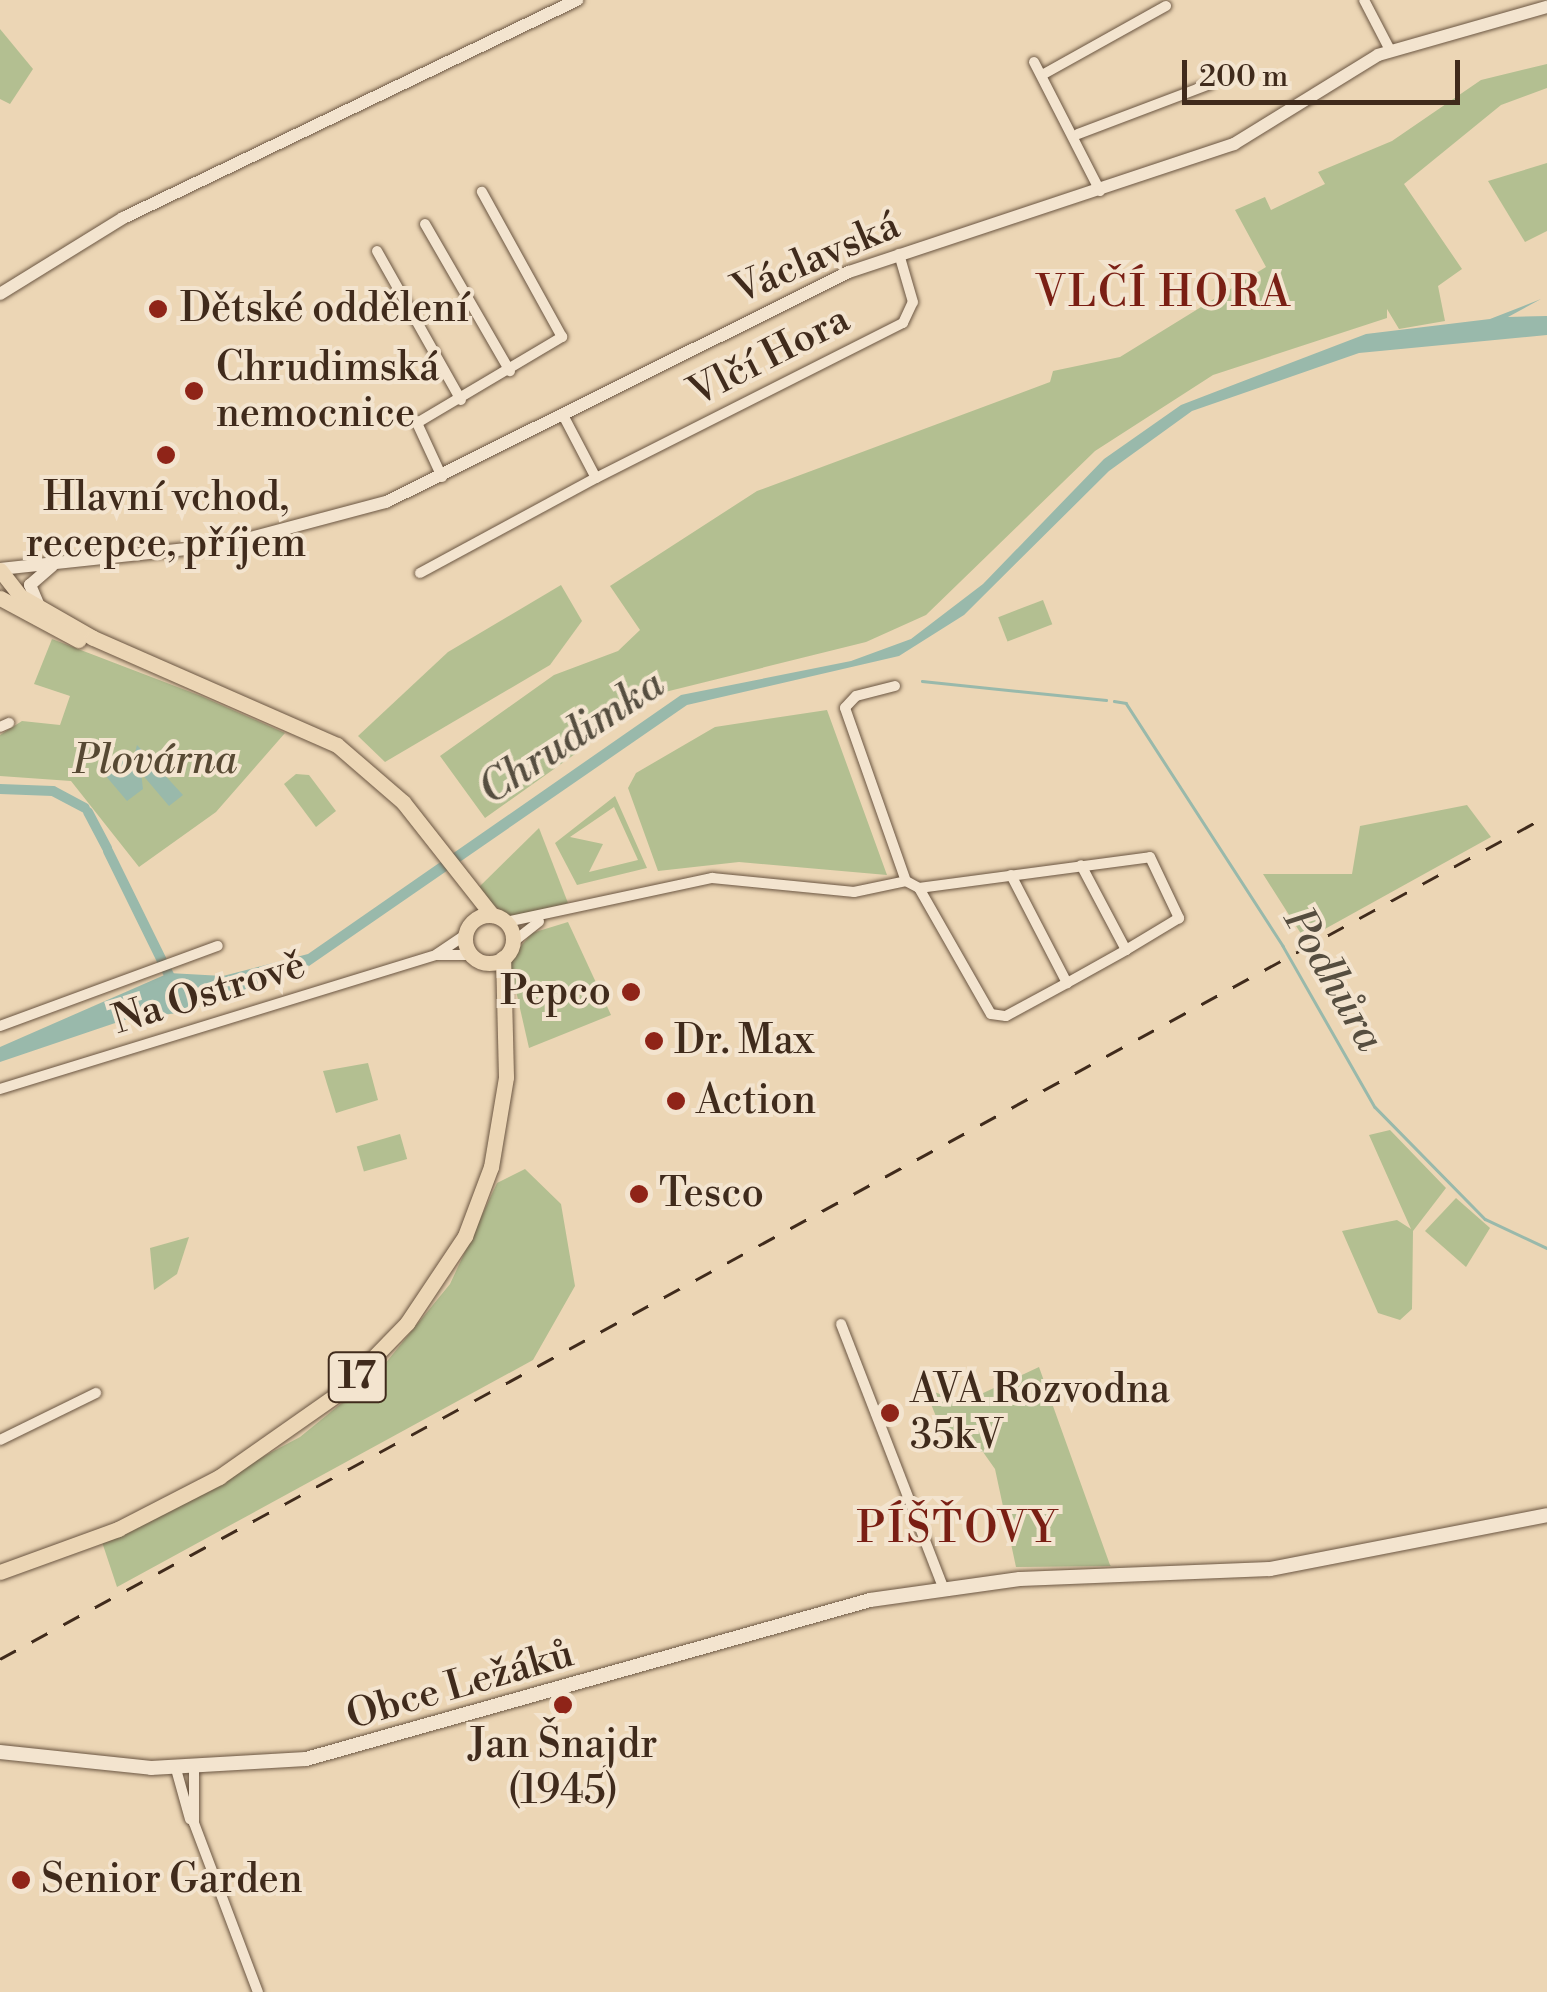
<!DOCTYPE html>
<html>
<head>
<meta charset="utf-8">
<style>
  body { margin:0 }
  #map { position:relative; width:1547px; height:1992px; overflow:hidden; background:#ecd6b5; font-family:"Libre Bodoni",serif }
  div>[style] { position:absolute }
  .green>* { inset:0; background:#b3bf91; transform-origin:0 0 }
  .water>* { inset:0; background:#99b9ab }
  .stream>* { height:2.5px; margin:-1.25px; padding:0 1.25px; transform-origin:1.25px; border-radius:1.25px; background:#99b9ab }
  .canal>* { height:10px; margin:-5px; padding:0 5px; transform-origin:5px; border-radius:5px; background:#99b9ab }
  .roads { filter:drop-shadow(0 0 2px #6b5642) drop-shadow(0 0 2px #6b5642) }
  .minor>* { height:10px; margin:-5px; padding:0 5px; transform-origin:5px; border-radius:5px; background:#f3e4cf }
  .tertiary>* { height:12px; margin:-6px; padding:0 6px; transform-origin:6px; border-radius:6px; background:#f3e4cf }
  .secondary>* { height:14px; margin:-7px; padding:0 7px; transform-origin:7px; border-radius:7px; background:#f3e4cf }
  .primary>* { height:15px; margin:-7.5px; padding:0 7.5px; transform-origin:7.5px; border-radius:7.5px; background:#ecd6b5 }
  .primary>.ring { margin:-7.5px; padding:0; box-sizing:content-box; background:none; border:15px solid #ecd6b5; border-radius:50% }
  .rail>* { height:2.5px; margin-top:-1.25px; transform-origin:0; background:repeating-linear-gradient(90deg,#402b1c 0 18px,transparent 0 36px) }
  .dots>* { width:28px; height:28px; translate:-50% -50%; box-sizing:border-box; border:5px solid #f3e4cf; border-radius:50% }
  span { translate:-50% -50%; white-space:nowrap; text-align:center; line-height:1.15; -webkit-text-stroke:8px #f3e4cf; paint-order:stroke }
  .shield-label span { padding:2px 8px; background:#f3e4cf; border:2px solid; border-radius:8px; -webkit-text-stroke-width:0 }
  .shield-label { font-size:38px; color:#402b1c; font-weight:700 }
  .street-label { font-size:40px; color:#402b1c }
  .poi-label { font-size:40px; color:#402b1c }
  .left { translate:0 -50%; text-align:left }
  .right { translate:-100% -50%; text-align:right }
  .park-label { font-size:40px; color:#574933; font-style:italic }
  .neighbourhood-label { font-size:42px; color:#7a1f14; letter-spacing:2.5px }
  .water-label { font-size:42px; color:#564e40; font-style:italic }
  .scale { position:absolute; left:1182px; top:60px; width:278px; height:45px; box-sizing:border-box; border:5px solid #402b1c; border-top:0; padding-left:12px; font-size:30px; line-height:35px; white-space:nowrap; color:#402b1c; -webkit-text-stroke:8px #f3e4cf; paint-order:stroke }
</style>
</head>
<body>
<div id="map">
  <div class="green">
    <i style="clip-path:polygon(0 29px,33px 69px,10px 104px,0 99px)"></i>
    <i style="clip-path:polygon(1547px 64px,1547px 88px,1501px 105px,1404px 184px,1462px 269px,1438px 286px,1445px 321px,1399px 329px,1387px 309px,1387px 318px,1213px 375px,1095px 451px,926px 615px,866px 642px,661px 693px,485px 818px,440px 756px,554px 675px,618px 651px,640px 630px,610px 586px,757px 491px,1050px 382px,1053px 371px,1120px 357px,1266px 267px,1235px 210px,1265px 197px,1271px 210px,1325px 184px,1318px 172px,1392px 141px,1481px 80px)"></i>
    <i style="clip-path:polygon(1547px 163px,1547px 231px,1525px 242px,1488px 181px)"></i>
    <i style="clip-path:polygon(561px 585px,582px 621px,550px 665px,385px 762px,358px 736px,448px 652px)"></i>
    <i style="left:1043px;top:600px;width:26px;height:48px;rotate:69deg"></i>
    <i style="clip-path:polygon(52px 639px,201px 696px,285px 733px,216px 812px,139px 867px,71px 781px,0 776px,0 735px,22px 721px,60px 725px,70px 696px,34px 684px)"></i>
    <i style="clip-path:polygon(827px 710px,887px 875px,739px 862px,658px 871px,628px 788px,636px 773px,715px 727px)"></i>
    <i style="clip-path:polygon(296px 774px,309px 775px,336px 811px,316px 827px,284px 784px)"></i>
    <i style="clip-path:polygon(evenodd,615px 796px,647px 868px,577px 885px,555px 843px,615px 796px,614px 807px,638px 860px,589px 872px,603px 844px,570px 837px,614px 807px)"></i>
    <i style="clip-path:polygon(1467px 805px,1491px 837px,1305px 940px,1263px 874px,1352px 874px,1360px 826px)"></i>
    <i style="clip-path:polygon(539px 828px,568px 903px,511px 919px,476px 890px)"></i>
    <i style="clip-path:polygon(568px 922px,611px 1015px,529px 1048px,509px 960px,532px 933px)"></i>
    <i style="clip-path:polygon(368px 1063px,378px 1100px,336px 1113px,323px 1071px)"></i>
    <i style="clip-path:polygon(1390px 1130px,1446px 1188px,1413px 1231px,1412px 1309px,1400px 1320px,1378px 1313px,1342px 1231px,1397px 1220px,1411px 1229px,1369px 1135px)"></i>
    <i style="left:400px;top:1134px;width:26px;height:45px;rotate:74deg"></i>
    <i style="clip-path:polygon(525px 1169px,561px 1204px,575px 1286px,533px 1360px,117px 1587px,102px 1542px,300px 1437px,375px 1376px,450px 1284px,497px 1183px)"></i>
    <i style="clip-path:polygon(1456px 1198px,1490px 1228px,1466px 1267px,1425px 1231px)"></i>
    <i style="clip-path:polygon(189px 1237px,177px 1274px,154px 1290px,150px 1248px)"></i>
    <i style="clip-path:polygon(1039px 1367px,1110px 1565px,1111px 1566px,1016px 1567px,995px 1469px,983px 1452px,949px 1449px,925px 1389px,964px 1402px)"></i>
  </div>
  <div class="water">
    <i style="clip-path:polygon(1541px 299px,1508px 317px,1547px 316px,1547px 335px,1359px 353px,1192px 411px,1109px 471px,964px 615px,899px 656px,687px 705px,309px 966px,185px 1012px,124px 1020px,0 1062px,0 1047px,169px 973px,223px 976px,308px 954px,681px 695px,851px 661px,911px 639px,983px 584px,1104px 459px,1181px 405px,1366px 334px,1490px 319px)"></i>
    <i style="clip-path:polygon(137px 745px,183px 795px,169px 806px,141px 773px,143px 789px,127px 801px,105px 775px,122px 756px,133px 760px)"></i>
  </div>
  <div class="stream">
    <i style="left:922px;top:681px;width:185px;rotate:5.9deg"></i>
    <i style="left:1114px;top:701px;width:12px;rotate:9deg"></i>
    <i style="left:1126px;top:703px;width:289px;rotate:57.1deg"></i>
    <i style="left:1283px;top:946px;width:185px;rotate:60.3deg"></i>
    <i style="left:1375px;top:1107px;width:157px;rotate:45.5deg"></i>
    <i style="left:1485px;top:1219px;width:68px;rotate:25.1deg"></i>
  </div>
  <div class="canal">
    <i style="left:0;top:789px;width:53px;rotate:2.2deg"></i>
    <i style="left:53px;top:791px;width:36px;rotate:28deg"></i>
    <i style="left:88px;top:812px;width:41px;rotate:62.2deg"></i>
    <i style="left:108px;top:851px;width:149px;rotate:63.8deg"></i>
  </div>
  <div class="roads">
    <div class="minor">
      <i style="left:1364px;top:0;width:56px;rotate:62.5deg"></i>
      <i style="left:1034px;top:62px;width:145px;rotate:62.9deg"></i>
      <i style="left:1042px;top:75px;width:142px;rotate:-29.1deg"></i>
      <i style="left:1078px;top:134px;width:141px;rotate:-20.7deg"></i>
      <i style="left:425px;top:224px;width:170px;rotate:60deg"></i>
      <i style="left:377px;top:251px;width:171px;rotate:60.6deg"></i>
      <i style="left:563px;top:415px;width:71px;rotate:62.4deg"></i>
      <i style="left:596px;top:478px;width:344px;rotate:-26.8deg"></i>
      <i style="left:903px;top:323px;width:23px;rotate:-65deg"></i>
      <i style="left:913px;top:302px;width:50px;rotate:-106.3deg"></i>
      <i style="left:442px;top:477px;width:60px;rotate:-114.8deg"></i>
      <i style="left:417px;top:423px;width:169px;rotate:-30.7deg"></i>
      <i style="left:562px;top:337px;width:166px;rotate:-118.9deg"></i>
      <i style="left:420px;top:573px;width:200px;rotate:-28.4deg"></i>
      <i style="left:895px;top:686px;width:40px;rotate:165.6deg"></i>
      <i style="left:856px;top:696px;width:16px;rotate:133deg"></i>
      <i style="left:845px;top:708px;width:183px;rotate:70.6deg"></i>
      <i style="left:0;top:727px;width:10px;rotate:-24deg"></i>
      <i style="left:1011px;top:875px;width:122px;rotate:62.6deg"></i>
      <i style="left:1067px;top:983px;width:68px;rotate:-29.2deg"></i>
      <i style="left:1126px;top:950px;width:96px;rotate:-117.9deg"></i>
      <i style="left:906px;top:881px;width:15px;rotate:28deg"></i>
      <i style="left:919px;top:888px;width:233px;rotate:-7.6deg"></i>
      <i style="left:1150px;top:857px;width:68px;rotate:64.6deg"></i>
      <i style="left:1179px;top:918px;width:62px;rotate:148.9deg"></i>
      <i style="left:919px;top:888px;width:145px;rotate:60.3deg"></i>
      <i style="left:991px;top:1014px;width:15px;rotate:8deg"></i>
      <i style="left:1006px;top:1016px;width:69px;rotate:-28.4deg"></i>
      <i style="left:506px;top:922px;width:211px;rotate:-12.1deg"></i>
      <i style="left:712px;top:878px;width:143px;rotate:5.6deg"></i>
      <i style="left:854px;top:892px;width:53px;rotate:-11.9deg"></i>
      <i style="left:513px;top:942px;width:33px;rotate:-38deg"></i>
      <i style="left:437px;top:954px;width:34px;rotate:-34deg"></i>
      <i style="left:0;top:1026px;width:232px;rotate:-20.2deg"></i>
      <i style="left:0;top:1089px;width:456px;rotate:-17.1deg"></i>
      <i style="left:436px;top:955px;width:35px"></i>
      <i style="left:841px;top:1324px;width:282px;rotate:68.8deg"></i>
      <i style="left:0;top:1440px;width:107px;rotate:-26.1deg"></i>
      <i style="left:176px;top:1769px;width:52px;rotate:74.4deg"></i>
      <i style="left:194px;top:1769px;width:54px;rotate:90deg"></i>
      <i style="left:194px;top:1823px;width:181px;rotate:69.3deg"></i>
    </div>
    <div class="tertiary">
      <i style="left:0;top:294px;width:145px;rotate:-31.7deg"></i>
      <i style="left:123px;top:218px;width:504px;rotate:-25.65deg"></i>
      <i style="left:0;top:569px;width:225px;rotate:-6.1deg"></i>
      <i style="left:224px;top:545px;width:168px;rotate:-14.9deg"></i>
      <i style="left:386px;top:502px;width:517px;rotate:-26.42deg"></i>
      <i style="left:849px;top:272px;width:406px;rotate:-18.4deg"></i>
      <i style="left:1234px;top:144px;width:169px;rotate:-31.7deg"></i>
      <i style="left:1378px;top:55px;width:176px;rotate:-15.9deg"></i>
      <i style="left:39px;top:606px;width:23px;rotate:-113deg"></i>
      <i style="left:30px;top:585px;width:29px;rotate:-41deg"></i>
    </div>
    <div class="secondary">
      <i style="left:0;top:1752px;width:152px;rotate:6deg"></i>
      <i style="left:151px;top:1768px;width:155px;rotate:-3.3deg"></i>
      <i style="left:306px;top:1759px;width:586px;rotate:-15.74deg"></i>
      <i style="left:870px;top:1600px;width:151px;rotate:-8deg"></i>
      <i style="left:1020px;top:1579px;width:250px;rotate:-2.3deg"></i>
      <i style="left:1270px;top:1569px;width:282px;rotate:-11deg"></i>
    </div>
    <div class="primary">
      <i style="left:0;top:570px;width:33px;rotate:52deg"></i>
      <i style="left:20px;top:596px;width:84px;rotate:29.9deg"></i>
      <i style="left:93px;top:638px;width:266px;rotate:23.7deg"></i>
      <i style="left:337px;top:745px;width:87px;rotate:40.8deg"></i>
      <i style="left:403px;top:802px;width:144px;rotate:51.8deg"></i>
      <i style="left:0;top:598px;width:89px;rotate:28.3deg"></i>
      <i class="ring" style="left:465px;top:915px;width:33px;height:33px"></i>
      <i style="left:0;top:1572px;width:126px;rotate:-20deg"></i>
      <i style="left:118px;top:1529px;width:114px;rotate:-27.2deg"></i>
      <i style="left:219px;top:1477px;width:146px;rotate:-35deg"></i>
      <i style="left:339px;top:1393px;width:98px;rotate:-45.8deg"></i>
      <i style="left:407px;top:1323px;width:105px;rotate:-56.3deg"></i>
      <i style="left:465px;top:1236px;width:74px;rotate:-69.4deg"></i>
      <i style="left:491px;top:1167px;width:91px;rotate:-80.5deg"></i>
      <i style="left:506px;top:1077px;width:119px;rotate:-91.4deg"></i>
    </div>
  </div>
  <div class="rail">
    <i style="left:0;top:1659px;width:1762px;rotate:-28.59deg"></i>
  </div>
  <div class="dots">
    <i style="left:158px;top:309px;background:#8f2418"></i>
    <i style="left:194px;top:391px;background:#8f2418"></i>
    <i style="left:166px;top:455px;background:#8f2418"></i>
    <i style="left:631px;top:992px;background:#8f2418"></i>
    <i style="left:654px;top:1041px;background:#8f2418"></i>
    <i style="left:676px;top:1101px;background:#8f2418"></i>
    <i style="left:639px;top:1194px;background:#8f2418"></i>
    <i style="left:890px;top:1413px;background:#8f2418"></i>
    <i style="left:563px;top:1705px;background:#8f2418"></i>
    <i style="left:21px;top:1880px;background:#8f2418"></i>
  </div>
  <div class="shield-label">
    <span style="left:357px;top:1377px">17</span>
  </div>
  <div class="street-label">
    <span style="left:816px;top:258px;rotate:-23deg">Václavská</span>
    <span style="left:769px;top:356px;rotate:-27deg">Vlčí Hora</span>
    <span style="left:209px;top:993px;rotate:-17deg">Na Ostrově</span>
    <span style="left:460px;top:1685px;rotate:-16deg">Obce Ležáků</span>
  </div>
  <div class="poi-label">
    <span class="left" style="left:180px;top:309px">Dětské oddělení</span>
    <span class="left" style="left:216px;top:391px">Chrudimská<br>nemocnice</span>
    <span style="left:166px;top:521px">Hlavní vchod,<br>recepce, příjem</span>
    <span class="right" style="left:611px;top:992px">Pepco</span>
    <span class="left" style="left:674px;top:1041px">Dr. Max</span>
    <span class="left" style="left:696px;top:1101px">Action</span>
    <span class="left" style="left:659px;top:1194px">Tesco</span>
    <span class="left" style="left:910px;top:1413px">AVA Rozvodna<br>35kV</span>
    <span style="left:563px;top:1768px">Jan Šnajdr<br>(1945)</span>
    <span class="left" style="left:41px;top:1880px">Senior Garden</span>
  </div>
  <div class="park-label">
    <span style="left:155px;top:761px">Plovárna</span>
  </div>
  <div class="neighbourhood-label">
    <span style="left:1164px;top:294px">VLČÍ HORA</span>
    <span style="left:958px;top:1530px">PÍŠŤOVY</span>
  </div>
  <div class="water-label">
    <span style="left:572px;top:738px;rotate:-33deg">Chrudimka</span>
    <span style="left:1333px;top:980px;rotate:60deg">Podhůra</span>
  </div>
  <div class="scale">200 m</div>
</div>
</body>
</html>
